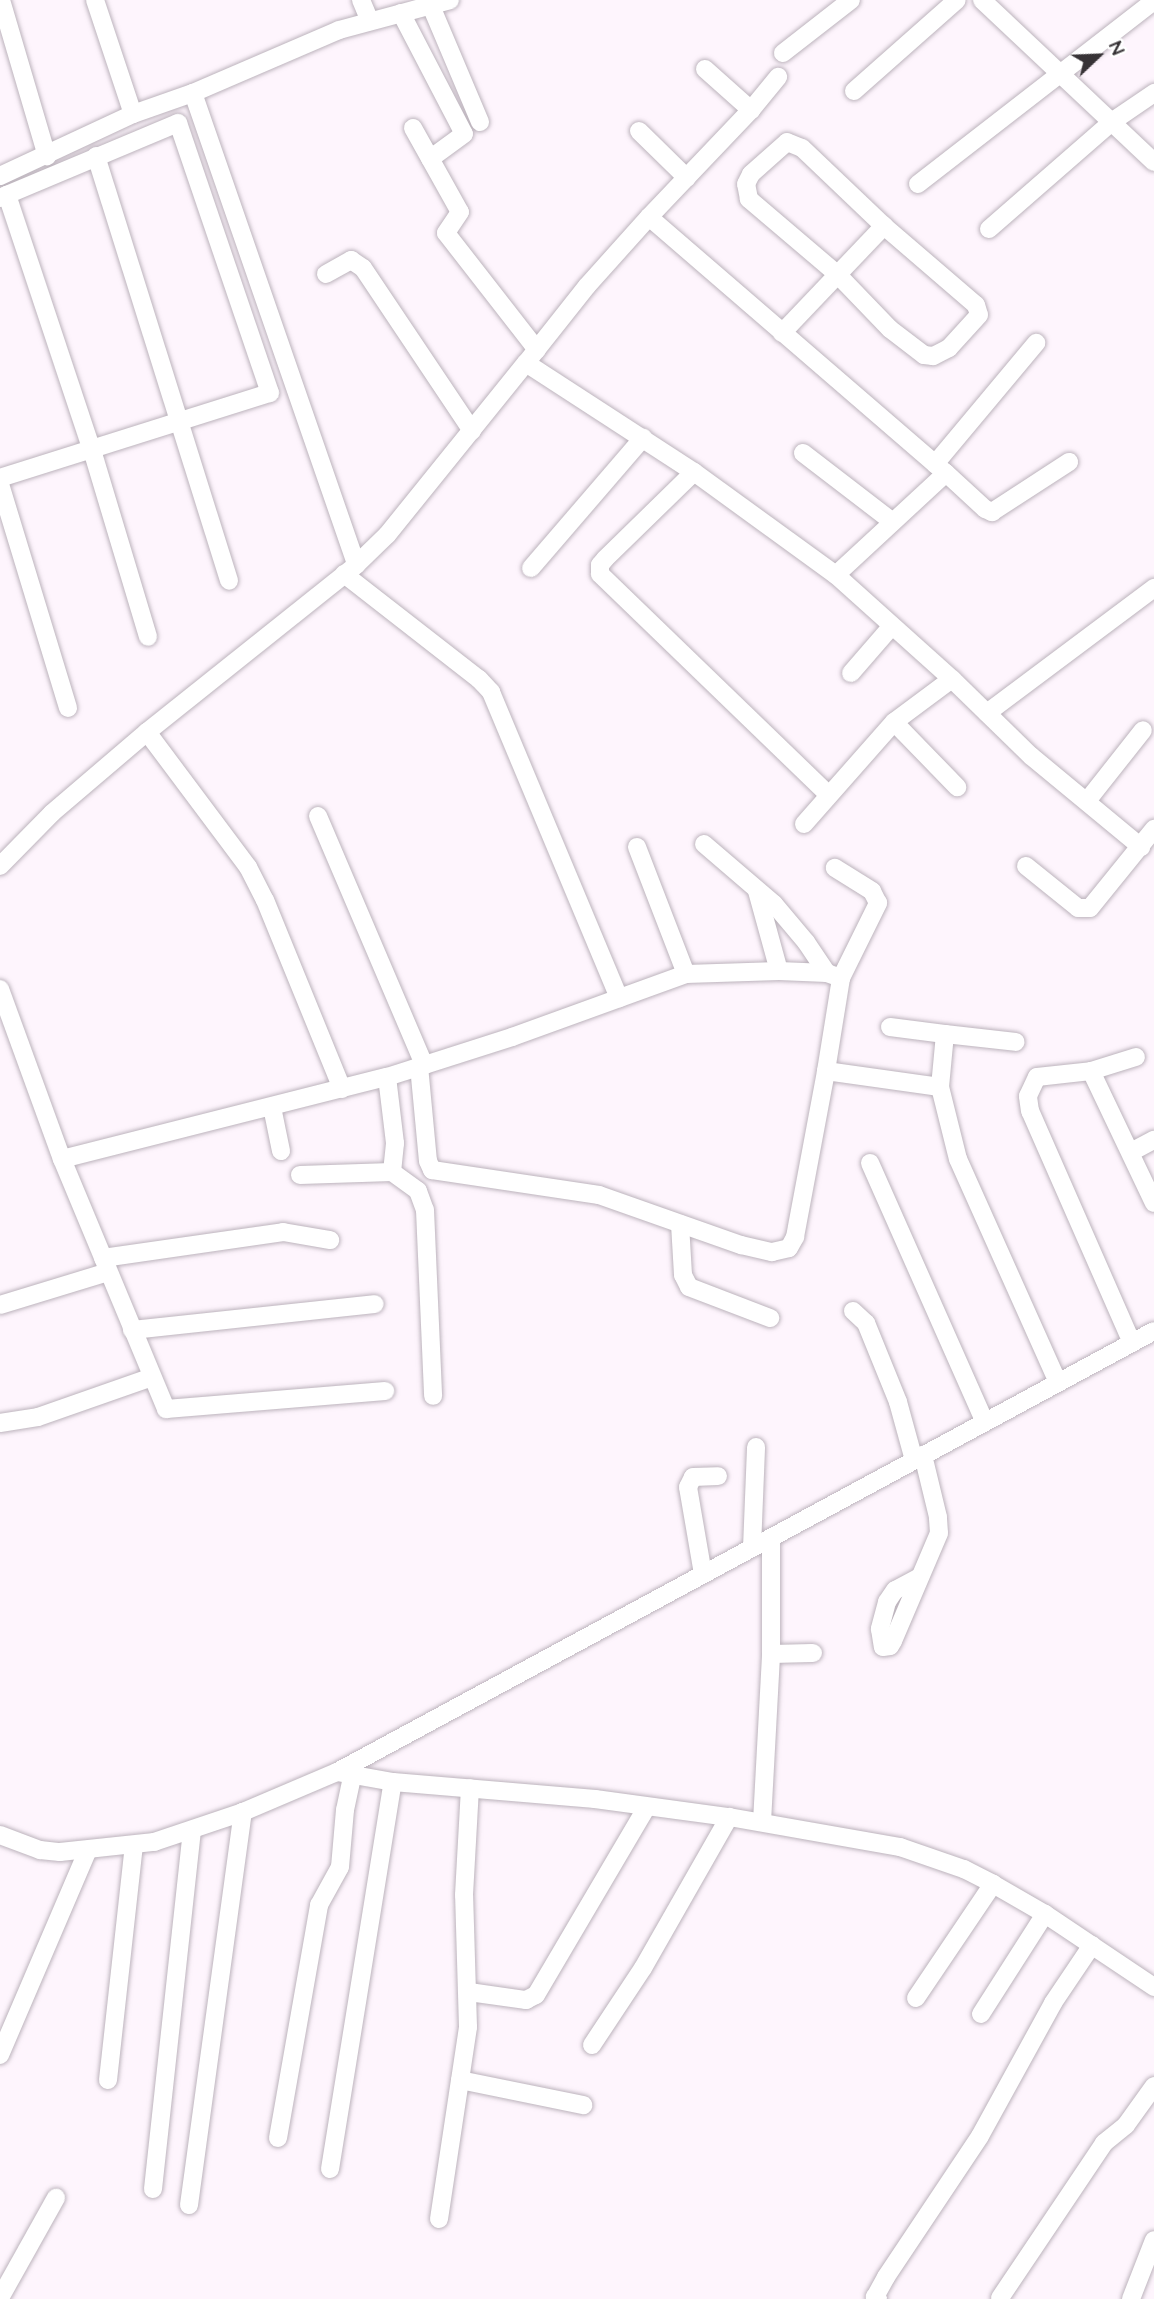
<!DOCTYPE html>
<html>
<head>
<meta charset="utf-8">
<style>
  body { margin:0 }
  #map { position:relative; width:1154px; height:2299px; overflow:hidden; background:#fef5fd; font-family:Quicksand,sans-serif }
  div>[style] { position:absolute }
  .roads { filter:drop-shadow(0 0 2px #bcb3bc) drop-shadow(0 0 2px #bcb3bc) }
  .minor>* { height:18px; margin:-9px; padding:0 9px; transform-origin:9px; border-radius:9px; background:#fff }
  span { translate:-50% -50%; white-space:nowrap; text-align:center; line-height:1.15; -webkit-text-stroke:5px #fff; paint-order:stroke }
  .north { position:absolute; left:1063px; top:21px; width:70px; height:70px; -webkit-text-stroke:5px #fff; paint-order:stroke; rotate:67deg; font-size:19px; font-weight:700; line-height:28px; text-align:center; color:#373336 }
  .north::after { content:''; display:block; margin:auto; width:24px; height:32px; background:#373336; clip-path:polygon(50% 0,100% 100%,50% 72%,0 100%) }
</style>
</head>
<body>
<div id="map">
  <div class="roads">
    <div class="minor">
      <i style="left:1px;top:0;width:163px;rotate:73.6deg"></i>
      <i style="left:95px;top:0;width:120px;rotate:71.6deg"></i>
      <i style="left:361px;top:0;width:23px;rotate:67deg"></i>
      <i style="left:982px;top:0;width:236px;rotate:43.3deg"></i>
      <i style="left:431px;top:6px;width:126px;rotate:67.1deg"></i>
      <i style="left:401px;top:13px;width:136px;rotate:62.5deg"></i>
      <i style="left:464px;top:134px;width:42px;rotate:143.7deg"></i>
      <i style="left:783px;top:53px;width:86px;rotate:-37.9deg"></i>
      <i style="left:705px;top:69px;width:62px;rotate:41.7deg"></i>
      <i style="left:854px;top:91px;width:137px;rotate:-41.5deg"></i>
      <i style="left:193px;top:93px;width:499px;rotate:70.9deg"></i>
      <i style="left:413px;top:128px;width:96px;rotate:60.8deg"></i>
      <i style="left:460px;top:212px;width:25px;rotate:124deg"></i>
      <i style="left:446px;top:233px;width:148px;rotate:52.1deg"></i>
      <i style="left:639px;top:131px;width:67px;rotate:44.4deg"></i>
      <i style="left:787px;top:142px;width:16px;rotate:22deg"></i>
      <i style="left:802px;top:148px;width:113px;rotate:43.6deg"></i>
      <i style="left:884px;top:226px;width:121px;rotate:40.7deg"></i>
      <i style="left:976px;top:305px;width:10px;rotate:73deg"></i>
      <i style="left:979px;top:315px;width:45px;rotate:132.3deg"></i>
      <i style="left:949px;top:348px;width:18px;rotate:153deg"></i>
      <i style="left:933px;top:356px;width:9px;rotate:-174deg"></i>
      <i style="left:924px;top:355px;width:43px;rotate:-142.6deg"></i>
      <i style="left:890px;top:329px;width:76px;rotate:-133.9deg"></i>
      <i style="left:837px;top:274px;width:116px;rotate:-139.6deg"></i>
      <i style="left:749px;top:199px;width:15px;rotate:-101deg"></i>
      <i style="left:746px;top:184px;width:11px;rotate:-63deg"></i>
      <i style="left:751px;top:174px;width:48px;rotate:-41.6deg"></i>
      <i style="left:96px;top:156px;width:445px;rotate:72.6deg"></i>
      <i style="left:0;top:176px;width:147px;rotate:-25deg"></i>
      <i style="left:133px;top:114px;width:64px;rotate:-19.3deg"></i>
      <i style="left:193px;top:93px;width:159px;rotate:-23.3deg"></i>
      <i style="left:339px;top:30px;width:115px;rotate:-15.1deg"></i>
      <i style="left:918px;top:184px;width:299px;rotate:-37.8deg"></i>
      <i style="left:0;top:198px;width:8px;rotate:-23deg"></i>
      <i style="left:7px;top:195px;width:269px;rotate:71.6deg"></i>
      <i style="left:92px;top:450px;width:195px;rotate:73.3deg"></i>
      <i style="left:649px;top:217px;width:148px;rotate:-46.4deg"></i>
      <i style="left:751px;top:110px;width:43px;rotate:-50.7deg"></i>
      <i style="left:989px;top:229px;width:164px;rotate:-41.1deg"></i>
      <i style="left:1113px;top:121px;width:50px;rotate:-34.3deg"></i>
      <i style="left:326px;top:274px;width:29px;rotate:-29deg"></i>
      <i style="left:351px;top:260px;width:14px;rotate:34deg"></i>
      <i style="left:363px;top:268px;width:196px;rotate:56.2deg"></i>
      <i style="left:782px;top:333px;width:148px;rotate:-46.4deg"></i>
      <i style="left:526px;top:363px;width:98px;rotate:-51.6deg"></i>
      <i style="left:587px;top:286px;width:93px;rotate:-48.1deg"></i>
      <i style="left:649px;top:217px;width:392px;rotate:40.8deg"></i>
      <i style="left:946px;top:473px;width:150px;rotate:137.2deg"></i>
      <i style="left:803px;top:453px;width:113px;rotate:37.5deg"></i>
      <i style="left:935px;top:464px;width:158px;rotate:-50.1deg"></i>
      <i style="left:694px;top:472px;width:124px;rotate:135.7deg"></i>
      <i style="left:605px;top:559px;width:8px;rotate:130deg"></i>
      <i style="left:600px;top:565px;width:9px;rotate:90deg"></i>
      <i style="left:600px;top:574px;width:318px;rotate:44deg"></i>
      <i style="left:946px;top:473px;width:53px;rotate:42.7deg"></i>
      <i style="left:985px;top:509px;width:8px;rotate:23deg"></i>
      <i style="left:992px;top:512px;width:92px;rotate:-33deg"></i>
      <i style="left:0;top:478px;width:283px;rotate:-17.5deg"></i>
      <i style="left:270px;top:393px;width:285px;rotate:-108.8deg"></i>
      <i style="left:178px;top:123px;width:186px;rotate:157.2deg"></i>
      <i style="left:0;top:484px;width:234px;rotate:73.1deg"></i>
      <i style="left:531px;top:568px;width:172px;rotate:-49.3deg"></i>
      <i style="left:344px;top:574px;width:171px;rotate:37.9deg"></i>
      <i style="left:479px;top:679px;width:18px;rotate:47deg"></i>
      <i style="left:491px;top:692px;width:332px;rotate:67.3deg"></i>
      <i style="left:851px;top:673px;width:61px;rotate:-49deg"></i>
      <i style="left:987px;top:713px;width:209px;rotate:-36.8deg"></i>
      <i style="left:894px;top:722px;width:91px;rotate:45.9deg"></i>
      <i style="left:147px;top:732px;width:169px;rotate:53.2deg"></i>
      <i style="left:248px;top:867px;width:37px;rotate:63deg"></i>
      <i style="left:265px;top:900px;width:204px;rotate:67.8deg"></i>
      <i style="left:1087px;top:801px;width:90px;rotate:-51.7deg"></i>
      <i style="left:318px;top:816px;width:271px;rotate:66.9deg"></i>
      <i style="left:804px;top:824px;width:136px;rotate:-48.6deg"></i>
      <i style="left:894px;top:722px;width:72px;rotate:-36.6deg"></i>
      <i style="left:704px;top:844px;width:92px;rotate:40.6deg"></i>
      <i style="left:774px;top:904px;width:50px;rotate:49.9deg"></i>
      <i style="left:806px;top:942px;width:37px;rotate:56deg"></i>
      <i style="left:637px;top:847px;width:136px;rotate:68.9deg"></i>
      <i style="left:0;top:866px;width:74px;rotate:-45.5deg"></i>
      <i style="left:52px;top:813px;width:125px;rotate:-40.5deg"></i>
      <i style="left:147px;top:732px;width:268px;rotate:-38.6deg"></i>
      <i style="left:356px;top:565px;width:43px;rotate:-44.1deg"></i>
      <i style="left:387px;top:535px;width:221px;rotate:-51.1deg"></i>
      <i style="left:526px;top:363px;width:200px;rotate:33deg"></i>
      <i style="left:694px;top:472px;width:175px;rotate:36deg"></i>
      <i style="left:836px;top:575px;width:156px;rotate:41.9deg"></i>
      <i style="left:952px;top:679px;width:110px;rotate:44.3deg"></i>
      <i style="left:1031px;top:756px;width:143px;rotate:39.6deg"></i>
      <i style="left:1026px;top:866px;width:67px;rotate:38.9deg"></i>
      <i style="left:1078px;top:908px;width:12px"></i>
      <i style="left:1090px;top:908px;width:102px;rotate:-51deg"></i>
      <i style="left:757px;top:891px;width:83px;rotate:74.6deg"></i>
      <i style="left:0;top:989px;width:181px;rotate:70deg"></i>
      <i style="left:62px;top:1159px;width:271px;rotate:67.4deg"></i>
      <i style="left:166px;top:1409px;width:220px;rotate:-4.7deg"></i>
      <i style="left:890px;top:1027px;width:55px;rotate:7.3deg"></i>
      <i style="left:945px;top:1034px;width:53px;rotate:95.4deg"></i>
      <i style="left:945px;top:1034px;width:71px;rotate:6.4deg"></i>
      <i style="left:419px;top:1066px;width:95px;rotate:84.6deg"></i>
      <i style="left:428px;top:1161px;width:10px;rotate:66deg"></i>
      <i style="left:432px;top:1170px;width:169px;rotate:8.5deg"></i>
      <i style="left:599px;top:1195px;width:151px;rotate:19.4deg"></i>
      <i style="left:741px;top:1245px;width:32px;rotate:13deg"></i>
      <i style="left:772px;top:1252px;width:17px;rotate:-13deg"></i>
      <i style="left:789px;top:1248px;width:13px;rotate:-61deg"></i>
      <i style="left:795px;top:1237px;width:169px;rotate:-79.4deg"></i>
      <i style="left:826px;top:1071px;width:115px;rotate:8deg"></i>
      <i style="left:940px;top:1087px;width:74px;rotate:76deg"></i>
      <i style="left:958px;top:1159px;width:245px;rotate:65.9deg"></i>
      <i style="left:826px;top:1071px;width:94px;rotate:-80.8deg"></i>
      <i style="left:1091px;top:1071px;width:146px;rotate:64.5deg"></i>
      <i style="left:272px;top:1107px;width:45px;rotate:78.4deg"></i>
      <i style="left:1131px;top:1152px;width:26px;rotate:-28deg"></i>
      <i style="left:62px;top:1159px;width:335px;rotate:-14.2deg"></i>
      <i style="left:387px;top:1077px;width:131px;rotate:-17.7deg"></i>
      <i style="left:512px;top:1037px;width:185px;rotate:-19.9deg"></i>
      <i style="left:686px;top:974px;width:93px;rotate:-1.8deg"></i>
      <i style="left:779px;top:971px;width:48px;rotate:2.4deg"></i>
      <i style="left:827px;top:973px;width:15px;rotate:20deg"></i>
      <i style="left:841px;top:978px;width:84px;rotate:-63.7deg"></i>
      <i style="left:878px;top:903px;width:13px;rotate:-117deg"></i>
      <i style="left:872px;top:891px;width:44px;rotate:-148.1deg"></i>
      <i style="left:870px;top:1163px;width:283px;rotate:66.1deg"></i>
      <i style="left:392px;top:1172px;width:32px;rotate:36deg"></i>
      <i style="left:418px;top:1191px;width:20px;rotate:70deg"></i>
      <i style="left:425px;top:1210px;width:186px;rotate:87.5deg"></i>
      <i style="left:300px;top:1175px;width:92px;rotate:-1.9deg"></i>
      <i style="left:392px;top:1172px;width:29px;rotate:-84deg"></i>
      <i style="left:395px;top:1143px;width:66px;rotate:-96.9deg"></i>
      <i style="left:680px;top:1224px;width:51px;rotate:86.6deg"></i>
      <i style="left:683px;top:1275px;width:13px;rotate:63deg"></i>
      <i style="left:689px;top:1287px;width:87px;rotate:20.9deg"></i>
      <i style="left:103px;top:1258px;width:182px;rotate:-8.2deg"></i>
      <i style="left:283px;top:1232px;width:48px;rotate:9.7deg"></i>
      <i style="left:0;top:1305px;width:113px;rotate:-17deg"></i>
      <i style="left:853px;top:1311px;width:18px;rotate:43deg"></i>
      <i style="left:866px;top:1323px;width:85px;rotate:67.9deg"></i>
      <i style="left:898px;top:1402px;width:60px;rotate:74.6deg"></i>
      <i style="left:132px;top:1330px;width:244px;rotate:-6.1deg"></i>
      <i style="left:1132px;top:1343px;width:253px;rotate:-113.7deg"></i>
      <i style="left:1030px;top:1111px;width:15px;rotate:-98deg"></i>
      <i style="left:1028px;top:1096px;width:21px;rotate:-65deg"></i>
      <i style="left:1037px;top:1077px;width:54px;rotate:-6.3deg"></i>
      <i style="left:1091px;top:1071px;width:47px;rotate:-17.3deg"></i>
      <i style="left:0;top:1423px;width:38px;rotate:-9deg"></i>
      <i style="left:38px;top:1417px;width:121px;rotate:-19.3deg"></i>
      <i style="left:752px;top:1548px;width:101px;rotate:-87.7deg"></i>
      <i style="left:703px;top:1574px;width:88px;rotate:-99.8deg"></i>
      <i style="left:688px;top:1487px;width:11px;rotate:-63deg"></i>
      <i style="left:693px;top:1477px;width:25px;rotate:-2deg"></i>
      <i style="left:918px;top:1578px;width:26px;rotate:152deg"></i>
      <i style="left:895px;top:1590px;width:14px;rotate:124deg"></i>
      <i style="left:887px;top:1602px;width:28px;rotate:105deg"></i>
      <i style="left:880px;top:1629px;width:18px;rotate:81deg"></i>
      <i style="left:883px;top:1647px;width:7px;rotate:-8deg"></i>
      <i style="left:890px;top:1646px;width:6px;rotate:-59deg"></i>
      <i style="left:893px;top:1641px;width:117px;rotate:-66.9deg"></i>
      <i style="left:939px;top:1533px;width:16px;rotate:-94deg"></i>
      <i style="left:938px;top:1517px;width:64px;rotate:-103.6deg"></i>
      <i style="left:771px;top:1654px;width:42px;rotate:-1.4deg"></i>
      <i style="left:337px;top:1772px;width:57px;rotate:10.1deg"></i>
      <i style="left:393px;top:1782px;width:203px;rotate:4.8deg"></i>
      <i style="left:595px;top:1799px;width:135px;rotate:7.7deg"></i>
      <i style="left:729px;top:1817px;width:174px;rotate:10deg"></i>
      <i style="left:900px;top:1847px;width:68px;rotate:19deg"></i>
      <i style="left:964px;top:1869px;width:33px;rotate:27deg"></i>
      <i style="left:993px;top:1884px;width:60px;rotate:30deg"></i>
      <i style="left:1045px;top:1914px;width:131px;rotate:33.8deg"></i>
      <i style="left:762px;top:1822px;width:168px;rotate:-86.9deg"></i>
      <i style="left:771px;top:1654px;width:116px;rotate:-90deg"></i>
      <i style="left:0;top:1835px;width:43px;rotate:20.6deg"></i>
      <i style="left:40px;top:1850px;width:20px;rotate:6deg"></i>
      <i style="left:60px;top:1852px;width:95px;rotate:-6.1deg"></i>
      <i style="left:154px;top:1842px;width:94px;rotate:-18.6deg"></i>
      <i style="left:243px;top:1812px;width:102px;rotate:-23.1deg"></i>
      <i style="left:337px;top:1772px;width:928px;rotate:-28.36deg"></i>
      <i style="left:469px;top:1992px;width:58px;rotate:8deg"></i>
      <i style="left:526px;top:2000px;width:11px;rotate:-27deg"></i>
      <i style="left:536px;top:1995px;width:217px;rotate:-59.5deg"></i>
      <i style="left:916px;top:1998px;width:138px;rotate:-56deg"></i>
      <i style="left:981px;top:2014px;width:119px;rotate:-57.4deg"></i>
      <i style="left:592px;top:2045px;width:92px;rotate:-56.5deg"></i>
      <i style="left:643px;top:1968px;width:174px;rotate:-60.3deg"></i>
      <i style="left:0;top:2055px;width:221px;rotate:-66.8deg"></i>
      <i style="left:108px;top:2080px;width:236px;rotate:-83.7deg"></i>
      <i style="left:460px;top:2080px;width:126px;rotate:11.5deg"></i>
      <i style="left:278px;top:2138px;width:237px;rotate:-80deg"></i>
      <i style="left:319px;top:1905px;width:43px;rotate:-61.1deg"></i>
      <i style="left:340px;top:1867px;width:57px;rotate:-85deg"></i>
      <i style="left:345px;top:1810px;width:35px;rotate:-78deg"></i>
      <i style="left:330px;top:2169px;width:392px;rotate:-80.8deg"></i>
      <i style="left:153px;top:2189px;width:360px;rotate:-83.8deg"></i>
      <i style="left:189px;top:2205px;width:397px;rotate:-82.2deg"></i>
      <i style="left:439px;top:2219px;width:194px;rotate:-81.4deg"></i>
      <i style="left:468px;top:2027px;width:132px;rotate:-91.7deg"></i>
      <i style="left:464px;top:1895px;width:107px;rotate:-86.8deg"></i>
      <i style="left:0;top:2298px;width:115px;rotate:-60.8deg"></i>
      <i style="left:1000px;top:2298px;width:187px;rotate:-56.1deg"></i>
      <i style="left:1104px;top:2143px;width:28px;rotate:-39deg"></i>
      <i style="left:1126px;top:2125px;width:48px;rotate:-54.3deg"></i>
      <i style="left:878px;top:2299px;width:4px;rotate:-146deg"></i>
      <i style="left:875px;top:2297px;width:23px;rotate:-61deg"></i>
      <i style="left:886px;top:2277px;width:169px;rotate:-56.3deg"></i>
      <i style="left:980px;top:2136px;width:152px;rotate:-61.2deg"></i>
      <i style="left:1053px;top:2003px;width:70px;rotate:-56.1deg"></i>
      <i style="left:1131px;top:2299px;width:63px;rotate:-68.7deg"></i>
    </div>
  </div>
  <div class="north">N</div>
</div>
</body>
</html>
